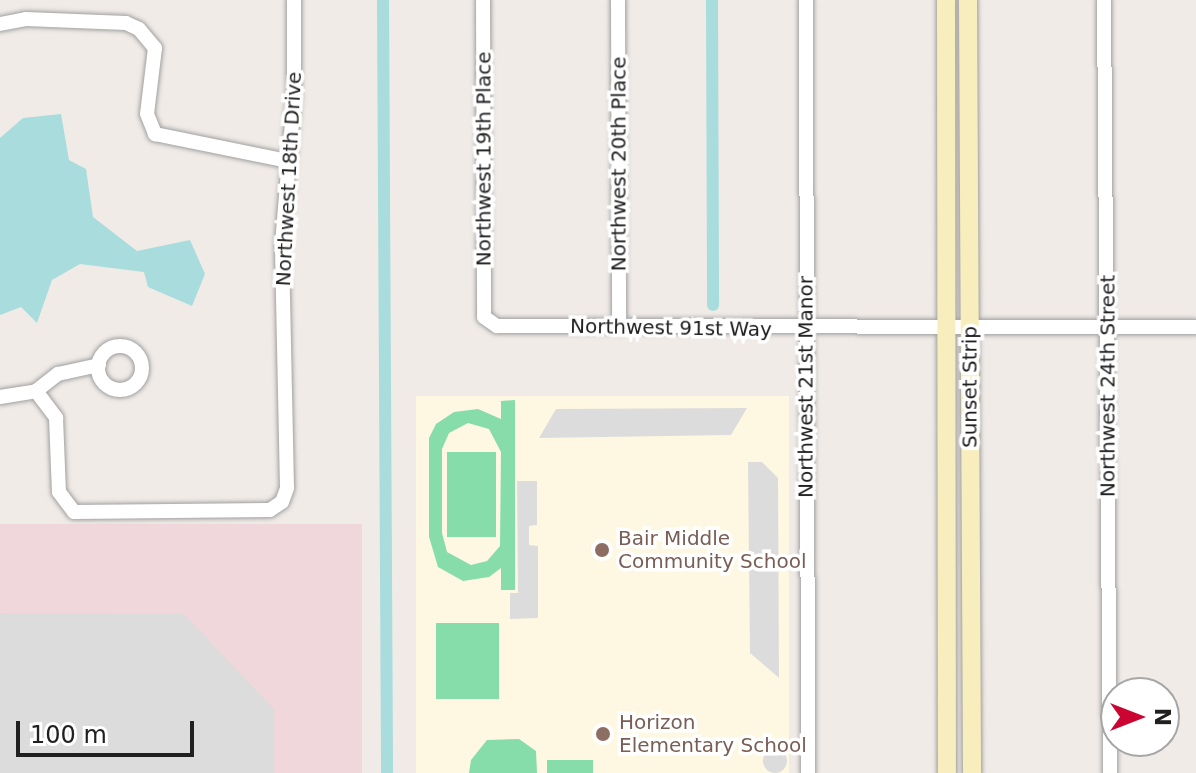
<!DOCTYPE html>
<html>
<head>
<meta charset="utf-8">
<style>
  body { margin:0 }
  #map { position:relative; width:1196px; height:773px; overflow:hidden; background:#f0ebe7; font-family:"DejaVu Sans",sans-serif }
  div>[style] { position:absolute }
  .commercial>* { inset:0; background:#f0d7db; transform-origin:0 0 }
  .education>* { inset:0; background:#fef8e2; transform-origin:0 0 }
  .pitch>* { inset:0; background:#87dda9; transform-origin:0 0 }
  .parking>* { inset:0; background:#dcdcdc }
  .round { border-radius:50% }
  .water>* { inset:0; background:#a8dcdd }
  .canal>* { height:12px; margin:-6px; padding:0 6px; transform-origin:6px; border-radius:6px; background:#a8dcdd }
  .roads { filter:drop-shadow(0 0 2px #a1a1a1) drop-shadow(0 0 2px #a1a1a1) }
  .street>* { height:14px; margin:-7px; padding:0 7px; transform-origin:7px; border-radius:7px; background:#fff }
  .street>.ring { margin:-7px; padding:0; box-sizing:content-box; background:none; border:14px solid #fff; border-radius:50% }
  .secondary>* { height:18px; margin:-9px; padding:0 9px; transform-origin:9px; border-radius:9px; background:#f8eebd }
  .dots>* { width:22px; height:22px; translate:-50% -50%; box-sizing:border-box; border:4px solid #fff; border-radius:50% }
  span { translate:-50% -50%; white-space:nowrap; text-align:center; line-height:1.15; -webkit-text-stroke:7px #fff; paint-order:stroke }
  .street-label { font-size:20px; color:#202020 }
  .education-label { font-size:20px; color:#785e54 }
  .left { translate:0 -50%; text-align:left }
  .north { position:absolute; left:1100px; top:677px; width:80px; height:80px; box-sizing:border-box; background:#fff; border:2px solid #a6a6a6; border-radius:50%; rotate:90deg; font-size:22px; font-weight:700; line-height:32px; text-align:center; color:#202020 }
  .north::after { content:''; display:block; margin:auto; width:28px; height:36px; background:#cb0531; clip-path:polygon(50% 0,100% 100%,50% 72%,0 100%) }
  .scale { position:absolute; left:16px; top:721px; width:178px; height:36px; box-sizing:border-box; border:4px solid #202020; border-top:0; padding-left:10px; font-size:24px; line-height:28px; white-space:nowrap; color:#202020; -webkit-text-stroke:6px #fff; paint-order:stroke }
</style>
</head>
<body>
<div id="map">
  <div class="commercial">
    <i style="left:362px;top:524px;width:249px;height:362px;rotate:90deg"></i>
  </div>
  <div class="education">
    <i style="left:789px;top:396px;width:377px;height:373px;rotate:90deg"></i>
  </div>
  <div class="pitch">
    <i style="clip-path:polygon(evenodd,515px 400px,515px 590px,501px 590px,501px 568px,489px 577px,463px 581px,438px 567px,429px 537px,429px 438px,436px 424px,454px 412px,478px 409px,501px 419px,501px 401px,515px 400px,468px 423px,489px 429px,501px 452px,500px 546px,487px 561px,471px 565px,447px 552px,442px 533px,442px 449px,449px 433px,468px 423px)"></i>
    <i style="left:496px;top:452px;width:85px;height:49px;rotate:90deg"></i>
    <i style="left:436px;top:623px;width:63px;height:76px"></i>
    <i style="clip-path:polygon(519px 739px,536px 751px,537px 773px,469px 773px,471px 760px,487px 740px)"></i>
    <i style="left:547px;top:760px;width:46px;height:13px"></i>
  </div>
  <div class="parking">
    <i style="clip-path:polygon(747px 408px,731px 435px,539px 438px,556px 409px)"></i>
    <i style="clip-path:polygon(748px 462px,762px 462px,778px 478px,779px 678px,750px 653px)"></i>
    <i style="clip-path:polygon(517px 481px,537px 481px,537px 525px,529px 526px,529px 545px,538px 546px,538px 618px,510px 619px,510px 593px,518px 593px)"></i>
    <i style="clip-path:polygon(0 613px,184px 614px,274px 709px,274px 773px,0 773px)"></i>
    <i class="round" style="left:763px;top:749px;width:24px;height:24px"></i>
  </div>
  <div class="water">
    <i style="clip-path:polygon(61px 114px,69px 160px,86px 169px,93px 217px,137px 251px,190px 240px,205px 274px,192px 306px,148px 287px,144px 272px,80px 264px,52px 280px,37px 323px,21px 307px,0 315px,0 138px,23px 118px)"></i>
  </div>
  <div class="canal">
    <i style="left:383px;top:0;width:773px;rotate:89.7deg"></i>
    <i style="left:712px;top:0;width:305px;rotate:89.8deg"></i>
  </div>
  <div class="roads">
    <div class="street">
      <i style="left:483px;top:0;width:317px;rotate:89.8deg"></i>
      <i style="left:484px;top:317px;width:16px;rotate:35deg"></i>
      <i style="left:497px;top:326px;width:699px;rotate:0.08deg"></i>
      <i style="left:618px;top:0;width:327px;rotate:89.8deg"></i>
      <i style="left:806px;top:0;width:773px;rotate:89.85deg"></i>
      <i style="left:1104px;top:0;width:773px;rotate:89.56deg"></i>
      <i style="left:0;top:24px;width:26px;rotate:-11deg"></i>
      <i style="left:26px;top:19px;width:100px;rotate:2.3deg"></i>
      <i style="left:126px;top:23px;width:14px;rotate:25deg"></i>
      <i style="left:139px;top:29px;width:25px;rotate:50deg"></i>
      <i style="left:155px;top:48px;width:66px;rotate:96.9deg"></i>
      <i style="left:147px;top:114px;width:22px;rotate:68deg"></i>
      <i style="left:155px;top:134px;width:136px;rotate:11.5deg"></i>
      <i class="ring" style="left:98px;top:346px;width:30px;height:30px"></i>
      <i style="left:36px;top:391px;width:34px;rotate:53deg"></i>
      <i style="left:56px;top:418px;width:74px;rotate:87.7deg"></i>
      <i style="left:59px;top:492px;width:25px;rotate:53deg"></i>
      <i style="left:74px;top:512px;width:196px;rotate:-0.6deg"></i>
      <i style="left:270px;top:510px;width:14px;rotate:-34deg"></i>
      <i style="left:282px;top:502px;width:15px;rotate:-70deg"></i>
      <i style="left:287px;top:488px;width:244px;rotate:-91.2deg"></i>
      <i style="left:282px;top:244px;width:145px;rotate:-85.3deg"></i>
      <i style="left:294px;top:99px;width:99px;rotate:-90deg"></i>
      <i style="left:0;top:397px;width:36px;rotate:-9deg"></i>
      <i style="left:36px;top:391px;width:28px;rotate:-38deg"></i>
      <i style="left:58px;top:374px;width:42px;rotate:-12.4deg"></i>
    </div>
    <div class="secondary">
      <i style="left:946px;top:0;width:773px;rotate:89.93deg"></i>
      <i style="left:968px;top:0;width:773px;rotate:89.7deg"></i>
    </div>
  </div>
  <div class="dots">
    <i style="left:602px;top:550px;background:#8d6e63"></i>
    <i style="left:603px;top:734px;background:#8d6e63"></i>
  </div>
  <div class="street-label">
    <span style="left:484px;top:159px;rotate:-90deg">Northwest 19th Place</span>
    <span style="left:619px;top:164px;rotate:-90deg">Northwest 20th Place</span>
    <span style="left:289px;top:179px;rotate:-87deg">Northwest 18th Drive</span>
    <span style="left:671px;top:328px;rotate:1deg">Northwest 91st Way</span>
    <span style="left:1108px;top:386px;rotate:-90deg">Northwest 24th Street</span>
    <span style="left:806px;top:387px;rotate:-90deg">Northwest 21st Manor</span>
    <span style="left:970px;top:387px;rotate:-90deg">Sunset Strip</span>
  </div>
  <div class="education-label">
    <span class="left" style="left:618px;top:550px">Bair Middle<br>Community School</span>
    <span class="left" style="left:619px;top:734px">Horizon<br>Elementary School</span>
  </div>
  <div class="north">N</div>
  <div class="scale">100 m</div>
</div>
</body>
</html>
